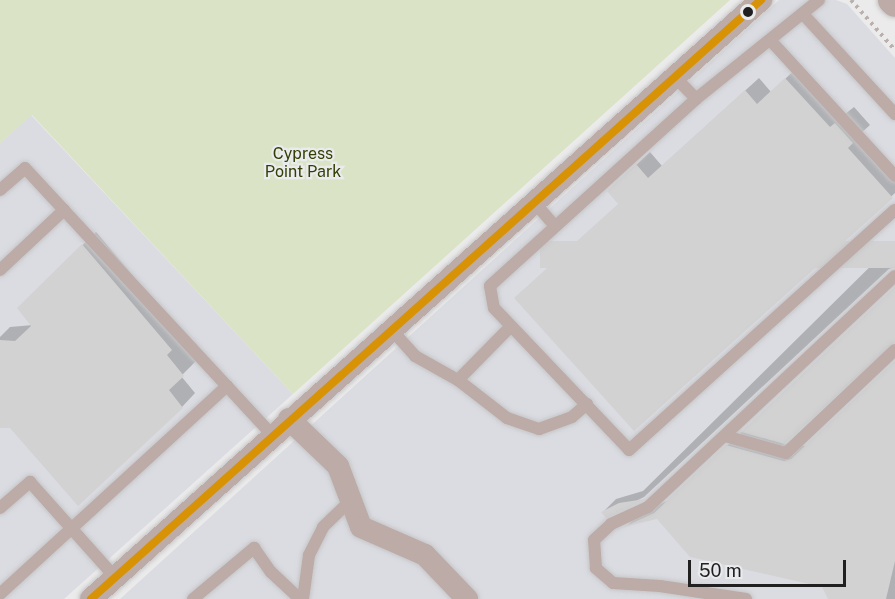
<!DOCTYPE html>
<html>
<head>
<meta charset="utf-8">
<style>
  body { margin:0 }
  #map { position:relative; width:895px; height:599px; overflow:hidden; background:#ebebec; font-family:"Public Sans",sans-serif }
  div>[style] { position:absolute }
  .built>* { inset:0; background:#dbdce2 }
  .green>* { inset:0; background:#dae3c6 }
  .shadow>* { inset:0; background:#0003 }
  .building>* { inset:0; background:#d2d2d3; transform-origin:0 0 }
  .path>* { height:4px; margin-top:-2px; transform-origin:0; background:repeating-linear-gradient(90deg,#bbb0ae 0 3px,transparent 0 7.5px) }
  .roads { filter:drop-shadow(0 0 2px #c6c6c7) drop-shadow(0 0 2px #c6c6c7) }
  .service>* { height:12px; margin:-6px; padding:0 6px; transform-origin:6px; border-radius:6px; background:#bcaba7 }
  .minor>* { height:22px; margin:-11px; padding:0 11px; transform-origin:11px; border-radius:11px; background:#bcaba7 }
  .tertiary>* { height:28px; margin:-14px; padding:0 14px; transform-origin:14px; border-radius:14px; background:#bcaba7 }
  .bus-1>* { height:8px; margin:-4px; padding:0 4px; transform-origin:4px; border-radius:4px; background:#d79205 }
  .dots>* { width:16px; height:16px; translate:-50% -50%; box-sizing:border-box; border:3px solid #eaebed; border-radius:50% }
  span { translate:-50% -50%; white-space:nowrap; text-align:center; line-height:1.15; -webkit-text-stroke:4.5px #eaebed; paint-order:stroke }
  .park-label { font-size:16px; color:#323f02 }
  .scale { position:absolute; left:688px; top:560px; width:158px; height:27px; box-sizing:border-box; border:3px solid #202021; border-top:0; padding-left:8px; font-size:18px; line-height:21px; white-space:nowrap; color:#202021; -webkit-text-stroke:4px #eaebed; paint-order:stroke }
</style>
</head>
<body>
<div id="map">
  <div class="built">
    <i style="clip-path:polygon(779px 0,836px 0,847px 4px,895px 58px,895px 599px,120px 599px)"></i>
    <i style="clip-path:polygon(31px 115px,293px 394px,64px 599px,0 599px,0 143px)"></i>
  </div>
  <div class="green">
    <i style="clip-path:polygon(0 0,730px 0,293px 394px,32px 115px,0 143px)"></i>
  </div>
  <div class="shadow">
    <i style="clip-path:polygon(799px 66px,844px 115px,854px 107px,870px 125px,860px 134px,895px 172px,895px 193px,634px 429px,620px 203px,622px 178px,650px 152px,662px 166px,759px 78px,771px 92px)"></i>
    <i style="clip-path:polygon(96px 232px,184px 336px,196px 361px,181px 376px,195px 393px,182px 407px,0 426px,0 337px,10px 327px,33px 325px,19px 308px)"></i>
    <i style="clip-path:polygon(895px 242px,895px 267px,889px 269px,644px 497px,606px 516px,603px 512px,616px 499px,643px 491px)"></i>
    <i style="clip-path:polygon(895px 288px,895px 341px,879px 351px,782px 444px,806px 446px,895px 363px,895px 599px,830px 599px,823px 586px,657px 517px,628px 525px,639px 514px,669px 500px)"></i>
  </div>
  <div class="building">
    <i style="clip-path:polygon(785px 78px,830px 127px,835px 123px,853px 143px,848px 148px,893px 198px,634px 431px,514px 298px,618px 204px,607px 191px,636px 164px,648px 178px,745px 90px,757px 104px)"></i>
    <i style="left:895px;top:241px;width:27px;height:355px;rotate:90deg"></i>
    <i style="clip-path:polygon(82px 244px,172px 350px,167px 355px,184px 376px,169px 390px,183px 408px,78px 506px,10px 428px,0 428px,0 340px,15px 341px,31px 326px,17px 308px)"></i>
    <i style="clip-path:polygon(895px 287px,895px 342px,784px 444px,741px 432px)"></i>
    <i style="clip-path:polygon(895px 361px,895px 561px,886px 599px,828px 599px,822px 587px,690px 557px,657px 519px,623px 527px,654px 513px,726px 445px,784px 461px,791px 459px)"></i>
    <i style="clip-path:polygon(645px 499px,606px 518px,601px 512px,619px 503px)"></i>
  </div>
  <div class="path">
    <i style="left:851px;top:0;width:67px;rotate:48.7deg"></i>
  </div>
  <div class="roads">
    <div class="service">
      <i style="left:819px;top:0;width:158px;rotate:141.2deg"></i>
      <i style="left:696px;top:99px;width:278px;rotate:137.8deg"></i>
      <i style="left:490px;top:286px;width:22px;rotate:80deg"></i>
      <i style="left:494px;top:308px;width:196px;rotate:46.4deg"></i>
      <i style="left:629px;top:450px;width:358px;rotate:-42.1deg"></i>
      <i style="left:803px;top:14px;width:136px;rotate:47.4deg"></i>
      <i style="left:771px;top:41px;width:183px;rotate:47.4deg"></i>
      <i style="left:676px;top:78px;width:29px;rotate:46deg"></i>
      <i style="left:0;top:190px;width:33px;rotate:-41deg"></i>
      <i style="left:25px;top:168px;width:364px;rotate:47.2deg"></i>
      <i style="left:534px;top:202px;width:32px;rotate:49deg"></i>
      <i style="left:0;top:270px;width:88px;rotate:-43.2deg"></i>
      <i style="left:390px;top:328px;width:38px;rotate:48deg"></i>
      <i style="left:415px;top:356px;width:49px;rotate:29.2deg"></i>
      <i style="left:458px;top:380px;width:74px;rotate:-45.5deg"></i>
      <i style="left:458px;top:380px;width:62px;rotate:37.8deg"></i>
      <i style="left:507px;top:418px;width:34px;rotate:19deg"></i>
      <i style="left:539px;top:429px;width:35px;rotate:-20deg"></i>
      <i style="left:572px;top:417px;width:20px;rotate:-41deg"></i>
      <i style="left:725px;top:436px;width:63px;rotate:15.6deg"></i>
      <i style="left:786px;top:453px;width:150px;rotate:-43.4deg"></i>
      <i style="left:0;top:508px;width:40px;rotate:-41deg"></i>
      <i style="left:30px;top:482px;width:127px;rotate:48.2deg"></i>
      <i style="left:0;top:594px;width:308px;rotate:-42.5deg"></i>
      <i style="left:193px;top:599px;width:80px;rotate:-39.9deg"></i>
      <i style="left:254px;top:548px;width:29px;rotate:55deg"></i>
      <i style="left:271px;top:572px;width:40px;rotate:43deg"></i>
      <i style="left:303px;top:599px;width:44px;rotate:-82.2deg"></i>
      <i style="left:309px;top:555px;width:31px;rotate:-63deg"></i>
      <i style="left:323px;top:527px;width:40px;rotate:-44deg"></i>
      <i style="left:746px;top:599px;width:87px;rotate:-171.4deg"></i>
      <i style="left:660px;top:586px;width:47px;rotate:-176.3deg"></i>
      <i style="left:613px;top:583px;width:23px;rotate:-139deg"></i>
      <i style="left:596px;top:568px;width:28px;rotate:-94deg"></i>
      <i style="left:594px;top:540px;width:23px;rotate:-43deg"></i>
      <i style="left:611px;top:524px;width:41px;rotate:-24.7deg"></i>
      <i style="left:648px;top:507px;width:338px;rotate:-43.1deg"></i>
    </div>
    <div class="minor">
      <i style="left:289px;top:419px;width:68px;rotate:43.8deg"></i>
      <i style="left:338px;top:466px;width:65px;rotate:69.3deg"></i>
      <i style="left:361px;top:527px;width:70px;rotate:23.6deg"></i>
      <i style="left:425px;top:555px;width:61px;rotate:46.3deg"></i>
      <i style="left:91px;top:599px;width:899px;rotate:-41.8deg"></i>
    </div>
    <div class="tertiary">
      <i style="left:892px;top:0;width:4px;rotate:45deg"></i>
    </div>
  </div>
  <div class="bus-1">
    <i style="left:91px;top:599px;width:899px;rotate:-41.8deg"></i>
  </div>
  <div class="dots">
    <i style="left:748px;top:12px;background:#202021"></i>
  </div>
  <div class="park-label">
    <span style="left:303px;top:163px">Cypress<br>Point Park</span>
  </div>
  <div class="scale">50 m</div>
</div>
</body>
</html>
